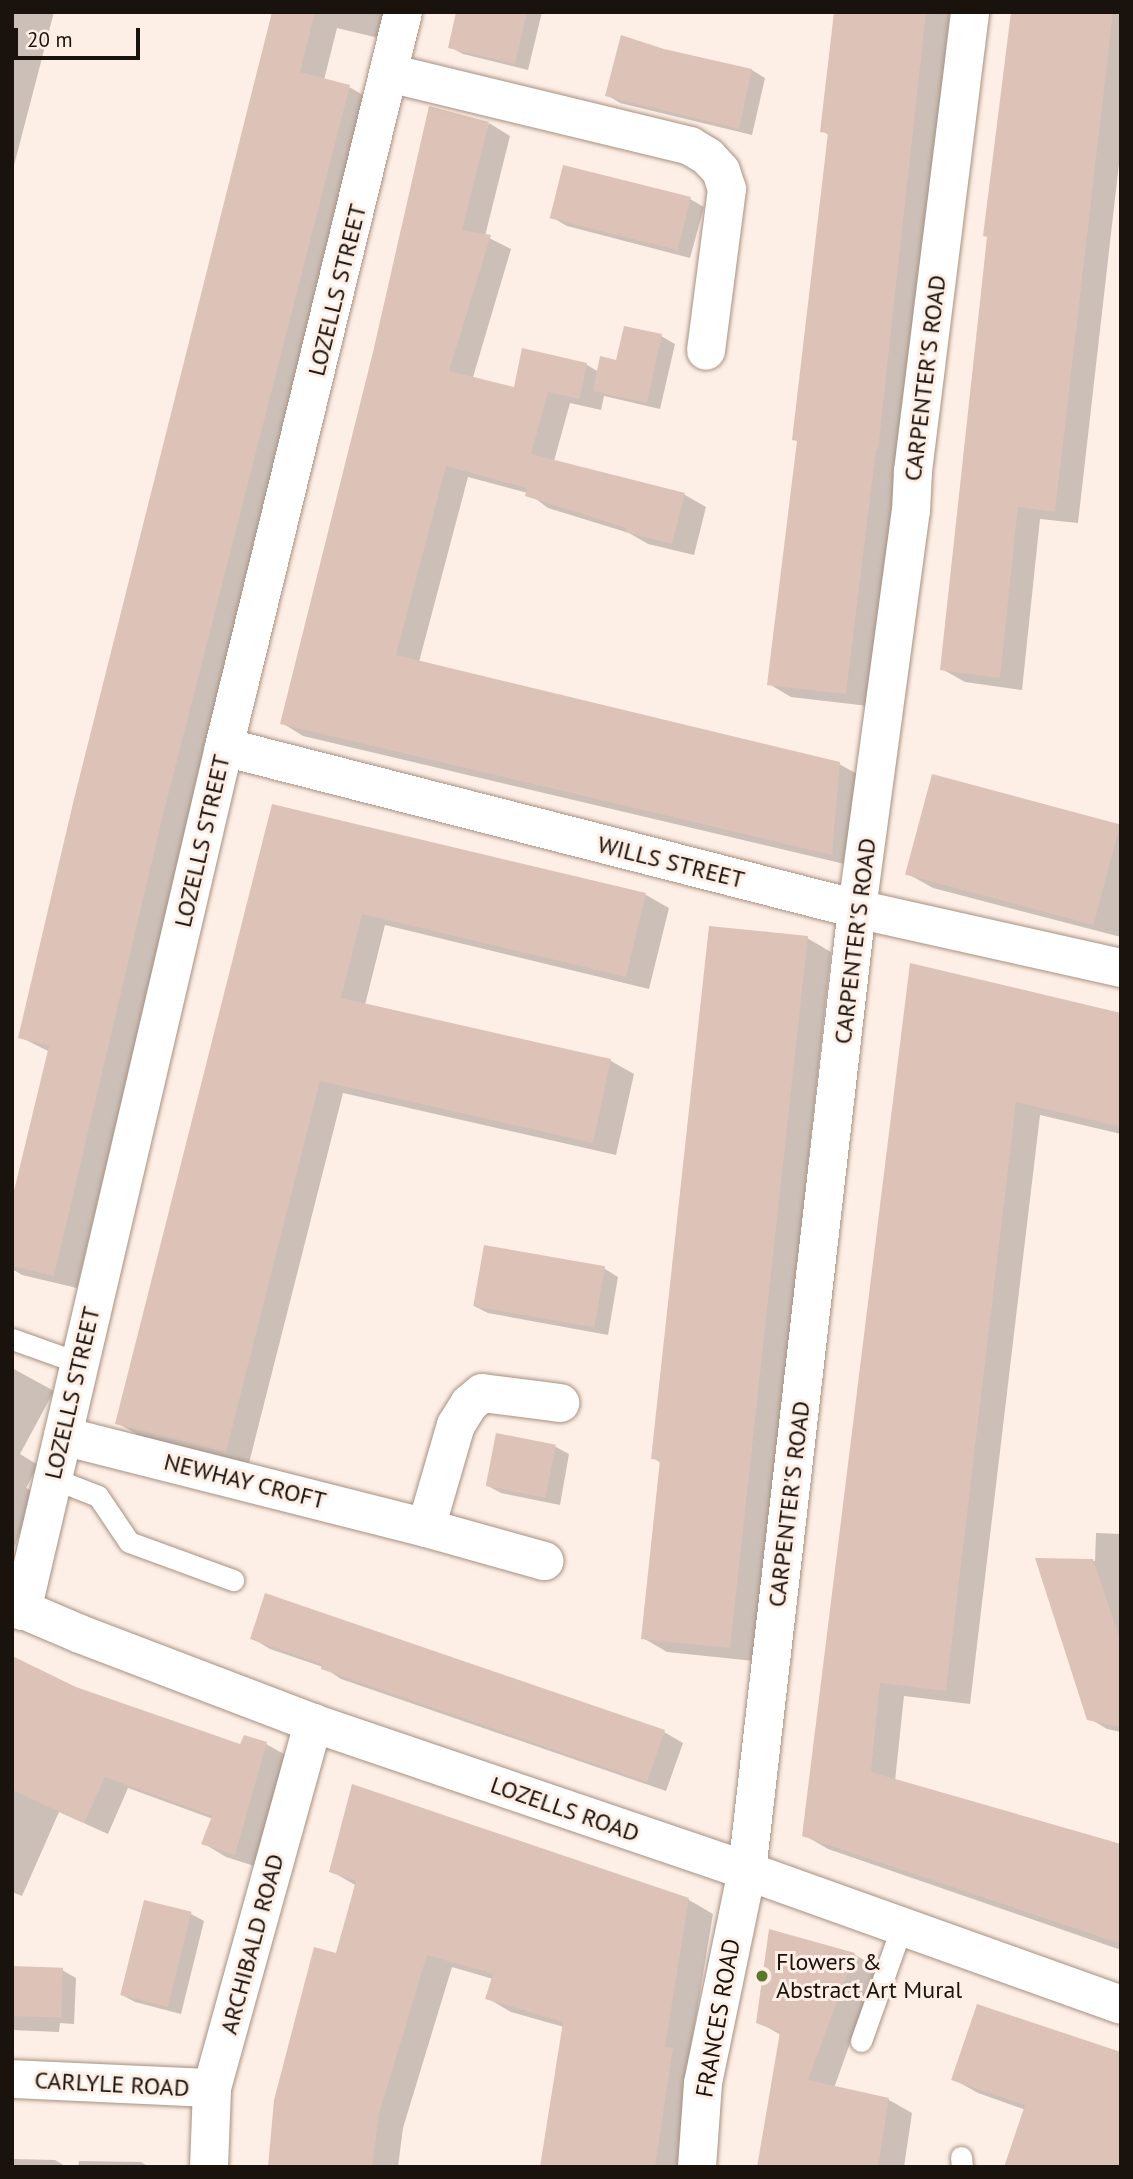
<!DOCTYPE html>
<html>
<head>
<meta charset="utf-8">
<style>
  body { margin:0 }
  #map { position:relative; width:1133px; height:2179px; overflow:hidden; background:#feefe6; font-family:"PT Sans",sans-serif }
  div>[style] { position:absolute }
  .shadow>* { inset:0; background:#0003 }
  .building>* { inset:0; background:#ddc2b7; transform-origin:0 0 }
  .roads { filter:drop-shadow(0 0 2px #a79182) drop-shadow(0 0 2px #a79182) }
  .service>* { height:21px; margin:-10.5px; padding:0 10.5px; transform-origin:10.5px; border-radius:10.5px; background:#fff }
  .minor>* { height:38px; margin:-19px; padding:0 19px; transform-origin:19px; border-radius:19px; background:#fff }
  .secondary>* { height:38px; margin:-19px; padding:0 19px; transform-origin:19px; border-radius:19px; background:#fff }
  .dots>* { width:19px; height:19px; translate:-50% -50%; box-sizing:border-box; border:4px solid #feefe6; border-radius:50% }
  span { translate:-50% -50%; white-space:nowrap; text-align:center; line-height:1.15; -webkit-text-stroke:6px #feefe6; paint-order:stroke }
  .street-label { font-size:24px; color:#1a120d }
  .poi-label { font-size:24px; color:#1a120d }
  .left { translate:0 -50%; text-align:left }
  .frame { position:absolute; inset:0; border:14px solid #1a120d; pointer-events:none }
  .scale { position:absolute; left:14px; top:28px; width:126px; height:32px; box-sizing:border-box; border:4px solid #1a120d; border-top:0; padding-left:9px; font-size:21px; line-height:24px; white-space:nowrap; color:#1a120d; -webkit-text-stroke:5px #feefe6; paint-order:stroke }
</style>
</head>
<body>
<div id="map">
  <div class="shadow">
    <i style="clip-path:polygon(12px 12px,54px 12px,12px 173px)"></i>
    <i style="clip-path:polygon(274px 12px,394px 12px,387px 40px,337px 28px,324px 80px,349px 87px,372px 100px,185px 833px,77px 1288px,22px 1275px,12px 1269px,12px 1208px,50px 1052px,20px 1037px)"></i>
    <i style="clip-path:polygon(458px 12px,542px 12px,528px 70px,463px 54px,450px 47px)"></i>
    <i style="clip-path:polygon(836px 12px,950px 12px,901px 462px,868px 706px,791px 697px,769px 684px,798px 442px,794px 439px,829px 135px,822px 131px)"></i>
    <i style="clip-path:polygon(1013px 12px,1121px 12px,1121px 146px,1078px 523px,1040px 519px,1022px 690px,965px 682px,942px 669px)"></i>
    <i style="clip-path:polygon(663px 50px,752px 70px,765px 78px,752px 135px,620px 103px,607px 95px)"></i>
    <i style="clip-path:polygon(489px 123px,510px 136px,485px 236px,511px 249px,473px 377px,515px 389px,524px 350px,587px 365px,599px 372px,661px 336px,675px 344px,660px 409px,604px 396px,601px 410px,570px 403px,554px 461px,685px 495px,706px 507px,694px 555px,648px 544px,629px 533px,548px 508px,528px 493px,468px 477px,419px 662px,839px 764px,861px 776px,853px 866px,303px 736px,282px 723px)"></i>
    <i style="clip-path:polygon(690px 199px,704px 207px,690px 258px,567px 226px,553px 218px)"></i>
    <i style="clip-path:polygon(273px 807px,646px 895px,669px 908px,649px 989px,385px 925px,365px 1005px,611px 1061px,634px 1074px,616px 1155px,343px 1093px,249px 1463px,140px 1436px,117px 1423px)"></i>
    <i style="clip-path:polygon(1121px 825px,1121px 937px,933px 888px,908px 874px)"></i>
    <i style="clip-path:polygon(807px 938px,831px 952px,754px 1661px,667px 1652px,643px 1638px,661px 1463px,653px 1458px)"></i>
    <i style="clip-path:polygon(912px 965px,1121px 1015px,1121px 1134px,1040px 1115px,970px 1704px,904px 1696px,895px 1781px,1121px 1848px,1121px 1950px,828px 1849px,804px 1835px)"></i>
    <i style="clip-path:polygon(605px 1269px,618px 1277px,608px 1335px,488px 1313px,474px 1306px)"></i>
    <i style="clip-path:polygon(12px 1368px,54px 1391px,20px 1454px,38px 1465px,26px 1488px,35px 1493px,14px 1548px)"></i>
    <i style="clip-path:polygon(497px 1435px,556px 1447px,569px 1454px,560px 1505px,501px 1493px,488px 1486px)"></i>
    <i style="clip-path:polygon(1096px 1533px,1121px 1534px,1121px 1732px,1107px 1729px,1089px 1718px,1037px 1560px,1095px 1561px)"></i>
    <i style="clip-path:polygon(252px 1638px,664px 1732px,683px 1743px,666px 1791px,341px 1679px,323px 1667px,270px 1649px)"></i>
    <i style="clip-path:polygon(12px 1656px,76px 1688px,241px 1747px,266px 1744px,289px 1757px,258px 1867px,226px 1857px,203px 1843px,213px 1819px,128px 1788px,108px 1834px,59px 1812px,22px 1896px,12px 1892px)"></i>
    <i style="clip-path:polygon(331px 1871px,689px 1900px,713px 1914px,689px 2059px,681px 2167px,542px 2167px,564px 2027px,511px 2012px,487px 1998px,493px 1979px,452px 1967px,403px 2128px,398px 2167px,271px 2167px,338px 1955px,355px 1885px)"></i>
    <i style="clip-path:polygon(145px 1902px,191px 1914px,204px 1921px,181px 2014px,135px 2002px,122px 1995px)"></i>
    <i style="clip-path:polygon(854px 1954px,877px 1968px,834px 2088px,889px 2100px,912px 2113px,904px 2167px,759px 2167px,781px 2035px,758px 2022px)"></i>
    <i style="clip-path:polygon(12px 1967px,62px 1970px,76px 1978px,74px 2024px,60px 2023px,59px 2032px,12px 2030px)"></i>
    <i style="clip-path:polygon(1121px 2054px,1026px 2110px,978px 2093px,953px 2079px)"></i>
    <i style="clip-path:polygon(12px 2159px,55px 2160px,67px 2167px,12px 2167px)"></i>
    <i style="clip-path:polygon(79px 2161px,141px 2162px,149px 2167px,78px 2167px)"></i>
  </div>
  <div class="building">
    <i style="clip-path:polygon(272px 12px,315px 12px,300px 72px,350px 85px,162px 819px,54px 1276px,12px 1266px,12px 1199px,49px 1046px,18px 1038px,74px 799px)"></i>
    <i style="clip-path:polygon(456px 12px,527px 12px,515px 64px,448px 48px)"></i>
    <i style="clip-path:polygon(834px 12px,926px 12px,878px 450px,876px 449px,846px 694px,767px 685px,797px 441px,792px 440px,828px 133px,820px 132px)"></i>
    <i style="clip-path:polygon(1011px 12px,1113px 12px,1055px 512px,1018px 507px,1000px 678px,940px 670px,987px 237px,983px 236px)"></i>
    <i style="clip-path:polygon(621px 35px,664px 49px,752px 69px,739px 129px,605px 96px)"></i>
    <i style="clip-path:polygon(429px 106px,489px 122px,462px 230px,491px 235px,449px 371px,514px 387px,522px 348px,587px 363px,580px 399px,548px 392px,531px 454px,685px 493px,672px 544px,625px 532px,626px 528px,525px 496px,527px 488px,446px 466px,396px 655px,840px 762px,832px 855px,280px 724px,373px 352px)"></i>
    <i style="left:563px;top:165px;width:132px;height:55px;rotate:14deg"></i>
    <i style="clip-path:polygon(624px 326px,662px 334px,647px 403px,593px 391px,600px 356px,616px 360px)"></i>
    <i style="left:932px;top:774px;width:195px;height:104px;rotate:15deg"></i>
    <i style="clip-path:polygon(272px 804px,646px 893px,626px 977px,362px 914px,341px 998px,611px 1059px,593px 1143px,320px 1081px,226px 1452px,115px 1424px)"></i>
    <i style="clip-path:polygon(709px 926px,808px 936px,730px 1648px,641px 1639px,660px 1460px,651px 1459px)"></i>
    <i style="clip-path:polygon(910px 963px,1121px 1013px,1121px 1127px,1016px 1102px,946px 1691px,880px 1683px,871px 1772px,1121px 1844px,1121px 1944px,802px 1836px)"></i>
    <i style="left:484px;top:1245px;width:123px;height:62px;rotate:10deg"></i>
    <i style="left:496px;top:1433px;width:61px;height:54px;rotate:11deg"></i>
    <i style="clip-path:polygon(1035px 1558px,1093px 1559px,1121px 1642px,1121px 1727px,1087px 1720px)"></i>
    <i style="clip-path:polygon(265px 1593px,665px 1730px,647px 1782px,321px 1669px,322px 1664px,250px 1639px)"></i>
    <i style="clip-path:polygon(12px 1656px,76px 1687px,240px 1744px,244px 1735px,267px 1742px,235px 1855px,201px 1844px,212px 1816px,105px 1777px,84px 1823px,12px 1790px)"></i>
    <i style="clip-path:polygon(352px 1784px,689px 1898px,665px 2047px,673px 2048px,655px 2167px,540px 2167px,563px 2022px,485px 1999px,493px 1974px,427px 1955px,379px 2114px,372px 2167px,268px 2167px,274px 2100px,314px 1947px,336px 1953px,356px 1881px,329px 1872px)"></i>
    <i style="left:144px;top:1900px;width:49px;height:98px;rotate:14deg"></i>
    <i style="clip-path:polygon(769px 1929px,855px 1953px,808px 2080px,889px 2098px,878px 2167px,757px 2167px,780px 2032px,756px 2023px)"></i>
    <i style="left:12px;top:1966px;width:51px;height:50px;rotate:2deg"></i>
    <i style="clip-path:polygon(977px 2004px,1121px 2052px,1121px 2167px,1004px 2167px,1025px 2105px,951px 2080px)"></i>
  </div>
  <div class="roads">
    <div class="service">
      <i style="left:12px;top:1339px;width:71px;rotate:19.7deg"></i>
      <i style="left:52px;top:1478px;width:49px;rotate:21.4deg"></i>
      <i style="left:98px;top:1496px;width:55px;rotate:56deg"></i>
      <i style="left:129px;top:1542px;width:111px;rotate:20.1deg"></i>
      <i style="left:861px;top:2041px;width:122px;rotate:-70.4deg"></i>
      <i style="left:961px;top:2157px;width:10px;rotate:84deg"></i>
    </div>
    <div class="minor">
      <i style="left:389px;top:73px;width:310px;rotate:13.6deg"></i>
      <i style="left:690px;top:146px;width:21px;rotate:31deg"></i>
      <i style="left:708px;top:157px;width:19px;rotate:47deg"></i>
      <i style="left:721px;top:171px;width:19px;rotate:72deg"></i>
      <i style="left:727px;top:189px;width:163px;rotate:97.4deg"></i>
      <i style="left:224px;top:747px;width:653px;rotate:14.36deg"></i>
      <i style="left:857px;top:909px;width:271px;rotate:12.6deg"></i>
      <i style="left:63px;top:1436px;width:374px;rotate:14.2deg"></i>
      <i style="left:426px;top:1528px;width:123px;rotate:15.6deg"></i>
      <i style="left:426px;top:1528px;width:107px;rotate:-73.8deg"></i>
      <i style="left:456px;top:1425px;width:25px;rotate:-58deg"></i>
      <i style="left:469px;top:1404px;width:17px;rotate:-40deg"></i>
      <i style="left:482px;top:1393px;width:79px;rotate:7.3deg"></i>
      <i style="left:22px;top:1611px;width:887px;rotate:-76.84deg"></i>
      <i style="left:224px;top:747px;width:756px;rotate:-76.31deg"></i>
      <i style="left:12px;top:2079px;width:200px;rotate:2.6deg"></i>
      <i style="left:209px;top:2167px;width:79px;rotate:-87.8deg"></i>
      <i style="left:212px;top:2088px;width:379px;rotate:-74.5deg"></i>
      <i style="left:697px;top:2167px;width:84px;rotate:-85.9deg"></i>
      <i style="left:703px;top:2083px;width:217px;rotate:-78.3deg"></i>
      <i style="left:747px;top:1871px;width:968px;rotate:-83.48deg"></i>
      <i style="left:857px;top:909px;width:402px;rotate:-82.3deg"></i>
      <i style="left:911px;top:511px;width:40px;rotate:-87.1deg"></i>
      <i style="left:913px;top:471px;width:463px;rotate:-82.9deg"></i>
    </div>
    <div class="secondary">
      <i style="left:12px;top:1605px;width:74px;rotate:23.1deg"></i>
      <i style="left:80px;top:1634px;width:249px;rotate:20.9deg"></i>
      <i style="left:313px;top:1723px;width:459px;rotate:18.8deg"></i>
      <i style="left:747px;top:1871px;width:397px;rotate:19.7deg"></i>
    </div>
  </div>
  <div class="dots">
    <i style="left:762px;top:1976px;background:#5a772b"></i>
  </div>
  <div class="street-label">
    <span style="left:337px;top:290px;rotate:-76deg">LOZELLS STREET</span>
    <span style="left:925px;top:378px;rotate:-83deg">CARPENTER'S ROAD</span>
    <span style="left:202px;top:841px;rotate:-77deg">LOZELLS STREET</span>
    <span style="left:671px;top:862px;rotate:14deg">WILLS STREET</span>
    <span style="left:855px;top:941px;rotate:-83deg">CARPENTER'S ROAD</span>
    <span style="left:72px;top:1393px;rotate:-77deg">LOZELLS STREET</span>
    <span style="left:245px;top:1481px;rotate:14deg">NEWHAY CROFT</span>
    <span style="left:789px;top:1504px;rotate:-83deg">CARPENTER'S ROAD</span>
    <span style="left:565px;top:1809px;rotate:19deg">LOZELLS ROAD</span>
    <span style="left:252px;top:1944px;rotate:-75deg">ARCHIBALD ROAD</span>
    <span style="left:718px;top:2018px;rotate:-80deg">FRANCES ROAD</span>
    <span style="left:112px;top:2084px;rotate:3deg">CARLYLE ROAD</span>
  </div>
  <div class="poi-label">
    <span class="left" style="left:776px;top:1976px">Flowers &amp;<br>Abstract Art Mural</span>
  </div>
  <div class="frame"></div>
  <div class="scale">20 m</div>
</div>
</body>
</html>
